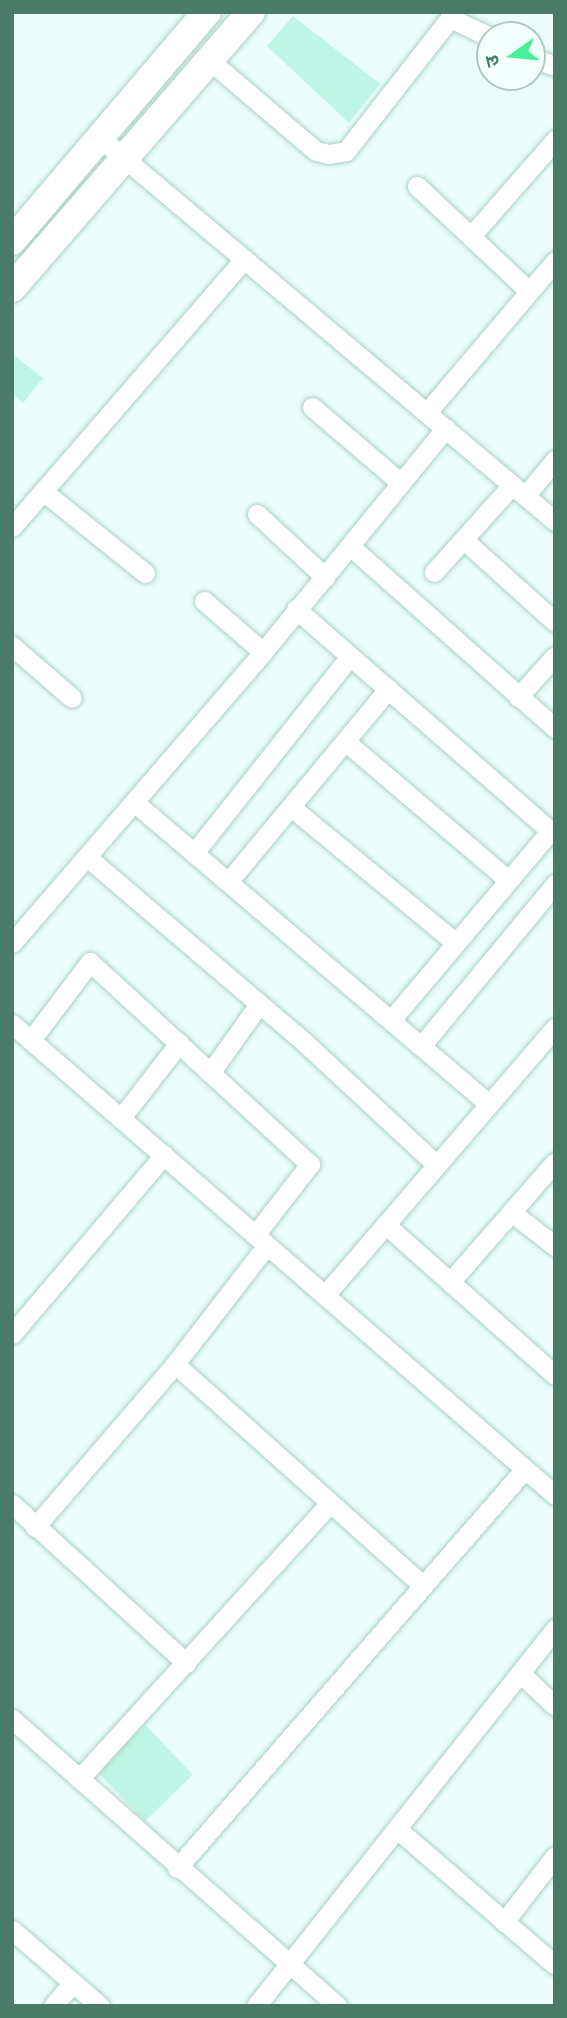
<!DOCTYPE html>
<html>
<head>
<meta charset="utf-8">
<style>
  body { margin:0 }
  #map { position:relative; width:567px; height:2018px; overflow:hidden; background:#eafefc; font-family:Helvetica,"Noto Sans Devanagari",sans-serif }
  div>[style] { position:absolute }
  .building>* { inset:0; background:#bff5e4; transform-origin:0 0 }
  .roads { filter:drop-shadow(0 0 2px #abcfc5) drop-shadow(0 0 2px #abcfc5) }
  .street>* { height:19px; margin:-9.5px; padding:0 9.5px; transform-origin:9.5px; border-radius:9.5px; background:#fff }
  .secondary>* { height:28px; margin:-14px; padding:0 14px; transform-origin:14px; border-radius:14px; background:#fff }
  span { translate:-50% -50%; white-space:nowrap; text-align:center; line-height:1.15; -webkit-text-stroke:6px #f2fffd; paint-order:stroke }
  .frame { position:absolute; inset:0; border:14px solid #4a7b69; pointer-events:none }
  .north { position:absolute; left:476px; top:21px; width:70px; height:70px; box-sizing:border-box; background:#f2fffd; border:2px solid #afcac2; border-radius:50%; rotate:255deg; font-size:19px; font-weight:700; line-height:28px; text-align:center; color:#4a7b69 }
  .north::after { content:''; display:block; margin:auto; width:24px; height:32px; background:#48ef9b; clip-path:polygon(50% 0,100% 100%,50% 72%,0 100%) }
</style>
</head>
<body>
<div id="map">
  <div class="building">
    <i style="clip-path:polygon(293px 16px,380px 84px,349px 123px,267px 46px)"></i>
    <i style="clip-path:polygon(12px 354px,43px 378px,23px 403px,12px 394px)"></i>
    <i style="left:145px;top:1725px;width:69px;height:67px;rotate:46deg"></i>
  </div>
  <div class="roads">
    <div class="street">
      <i style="left:450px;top:18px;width:44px;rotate:25.4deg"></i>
      <i style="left:532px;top:58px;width:24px;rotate:19deg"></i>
      <i style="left:209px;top:60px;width:140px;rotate:40.4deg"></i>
      <i style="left:316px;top:151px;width:13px;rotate:13deg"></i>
      <i style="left:329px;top:154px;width:17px;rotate:-10deg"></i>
      <i style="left:346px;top:151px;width:169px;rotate:-52deg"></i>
      <i style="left:450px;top:18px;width:6px;rotate:-90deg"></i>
      <i style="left:99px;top:137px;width:596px;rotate:40.1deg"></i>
      <i style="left:417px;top:186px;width:154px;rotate:43.2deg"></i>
      <i style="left:471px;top:236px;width:128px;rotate:-48.8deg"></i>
      <i style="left:312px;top:407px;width:117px;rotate:40.5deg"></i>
      <i style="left:428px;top:411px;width:197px;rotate:-49.7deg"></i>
      <i style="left:43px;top:491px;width:131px;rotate:38.8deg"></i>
      <i style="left:525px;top:496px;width:47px;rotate:-50.2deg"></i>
      <i style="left:257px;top:514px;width:93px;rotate:42.8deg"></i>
      <i style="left:12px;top:527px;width:354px;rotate:-49.1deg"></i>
      <i style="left:464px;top:540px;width:122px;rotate:42deg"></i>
      <i style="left:350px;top:546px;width:274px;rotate:41.6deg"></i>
      <i style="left:434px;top:572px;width:117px;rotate:-48.1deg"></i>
      <i style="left:204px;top:601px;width:78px;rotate:40.8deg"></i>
      <i style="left:296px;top:609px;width:344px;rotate:41.1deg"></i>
      <i style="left:12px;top:646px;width:79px;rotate:40.9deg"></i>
      <i style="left:518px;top:697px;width:55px;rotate:-47.9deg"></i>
      <i style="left:346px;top:742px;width:213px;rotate:40.4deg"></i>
      <i style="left:134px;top:802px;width:466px;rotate:40.4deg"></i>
      <i style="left:291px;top:807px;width:212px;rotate:39.5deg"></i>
      <i style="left:194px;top:853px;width:251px;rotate:-51.6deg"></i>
      <i style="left:88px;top:858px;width:284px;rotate:40.4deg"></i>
      <i style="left:304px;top:1042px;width:181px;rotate:42.8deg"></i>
      <i style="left:228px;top:882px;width:251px;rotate:-50.3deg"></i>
      <i style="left:12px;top:943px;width:384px;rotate:-49.2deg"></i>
      <i style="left:263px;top:652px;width:289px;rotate:-50.8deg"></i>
      <i style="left:391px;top:1020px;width:247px;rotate:-49.9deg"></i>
      <i style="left:12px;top:1024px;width:719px;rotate:40.94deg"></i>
      <i style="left:31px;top:1040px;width:98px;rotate:-52.9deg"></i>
      <i style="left:90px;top:962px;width:299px;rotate:42.6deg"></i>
      <i style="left:310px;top:1164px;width:90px;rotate:127.8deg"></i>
      <i style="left:421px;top:1046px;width:210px;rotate:-50.4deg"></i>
      <i style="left:210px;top:1073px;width:85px;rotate:-54.6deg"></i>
      <i style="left:121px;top:1118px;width:95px;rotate:-52.3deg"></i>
      <i style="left:511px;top:1212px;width:56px;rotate:37.7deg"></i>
      <i style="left:386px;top:1225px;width:226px;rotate:41.6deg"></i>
      <i style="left:450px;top:1282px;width:159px;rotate:-48.8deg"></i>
      <i style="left:325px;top:1295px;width:352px;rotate:-49.3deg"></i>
      <i style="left:12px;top:1334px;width:235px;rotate:-49.7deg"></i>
      <i style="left:175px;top:1364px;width:333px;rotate:41.8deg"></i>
      <i style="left:12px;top:1504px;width:236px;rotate:42.4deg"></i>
      <i style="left:35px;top:1527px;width:215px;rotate:-49.3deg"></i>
      <i style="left:175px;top:1364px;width:150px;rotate:-52.3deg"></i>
      <i style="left:520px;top:1673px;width:48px;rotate:43.3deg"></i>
      <i style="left:12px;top:1719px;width:434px;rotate:41.4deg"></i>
      <i style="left:79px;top:1779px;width:373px;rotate:-47.7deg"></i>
      <i style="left:397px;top:1829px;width:208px;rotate:40.7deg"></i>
      <i style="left:177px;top:1868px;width:529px;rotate:-48.91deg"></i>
      <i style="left:504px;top:1922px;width:83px;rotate:-52.3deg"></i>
      <i style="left:12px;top:1930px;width:116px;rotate:40.8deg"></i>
      <i style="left:53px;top:2006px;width:30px;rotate:-50deg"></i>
      <i style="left:256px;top:2006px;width:481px;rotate:-51.6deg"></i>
    </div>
    <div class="secondary">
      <i style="left:12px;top:241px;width:301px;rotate:-49.6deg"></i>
      <i style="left:12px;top:288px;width:365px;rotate:-49.1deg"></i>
    </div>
  </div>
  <div class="frame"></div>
  <div class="north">उ</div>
</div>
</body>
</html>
